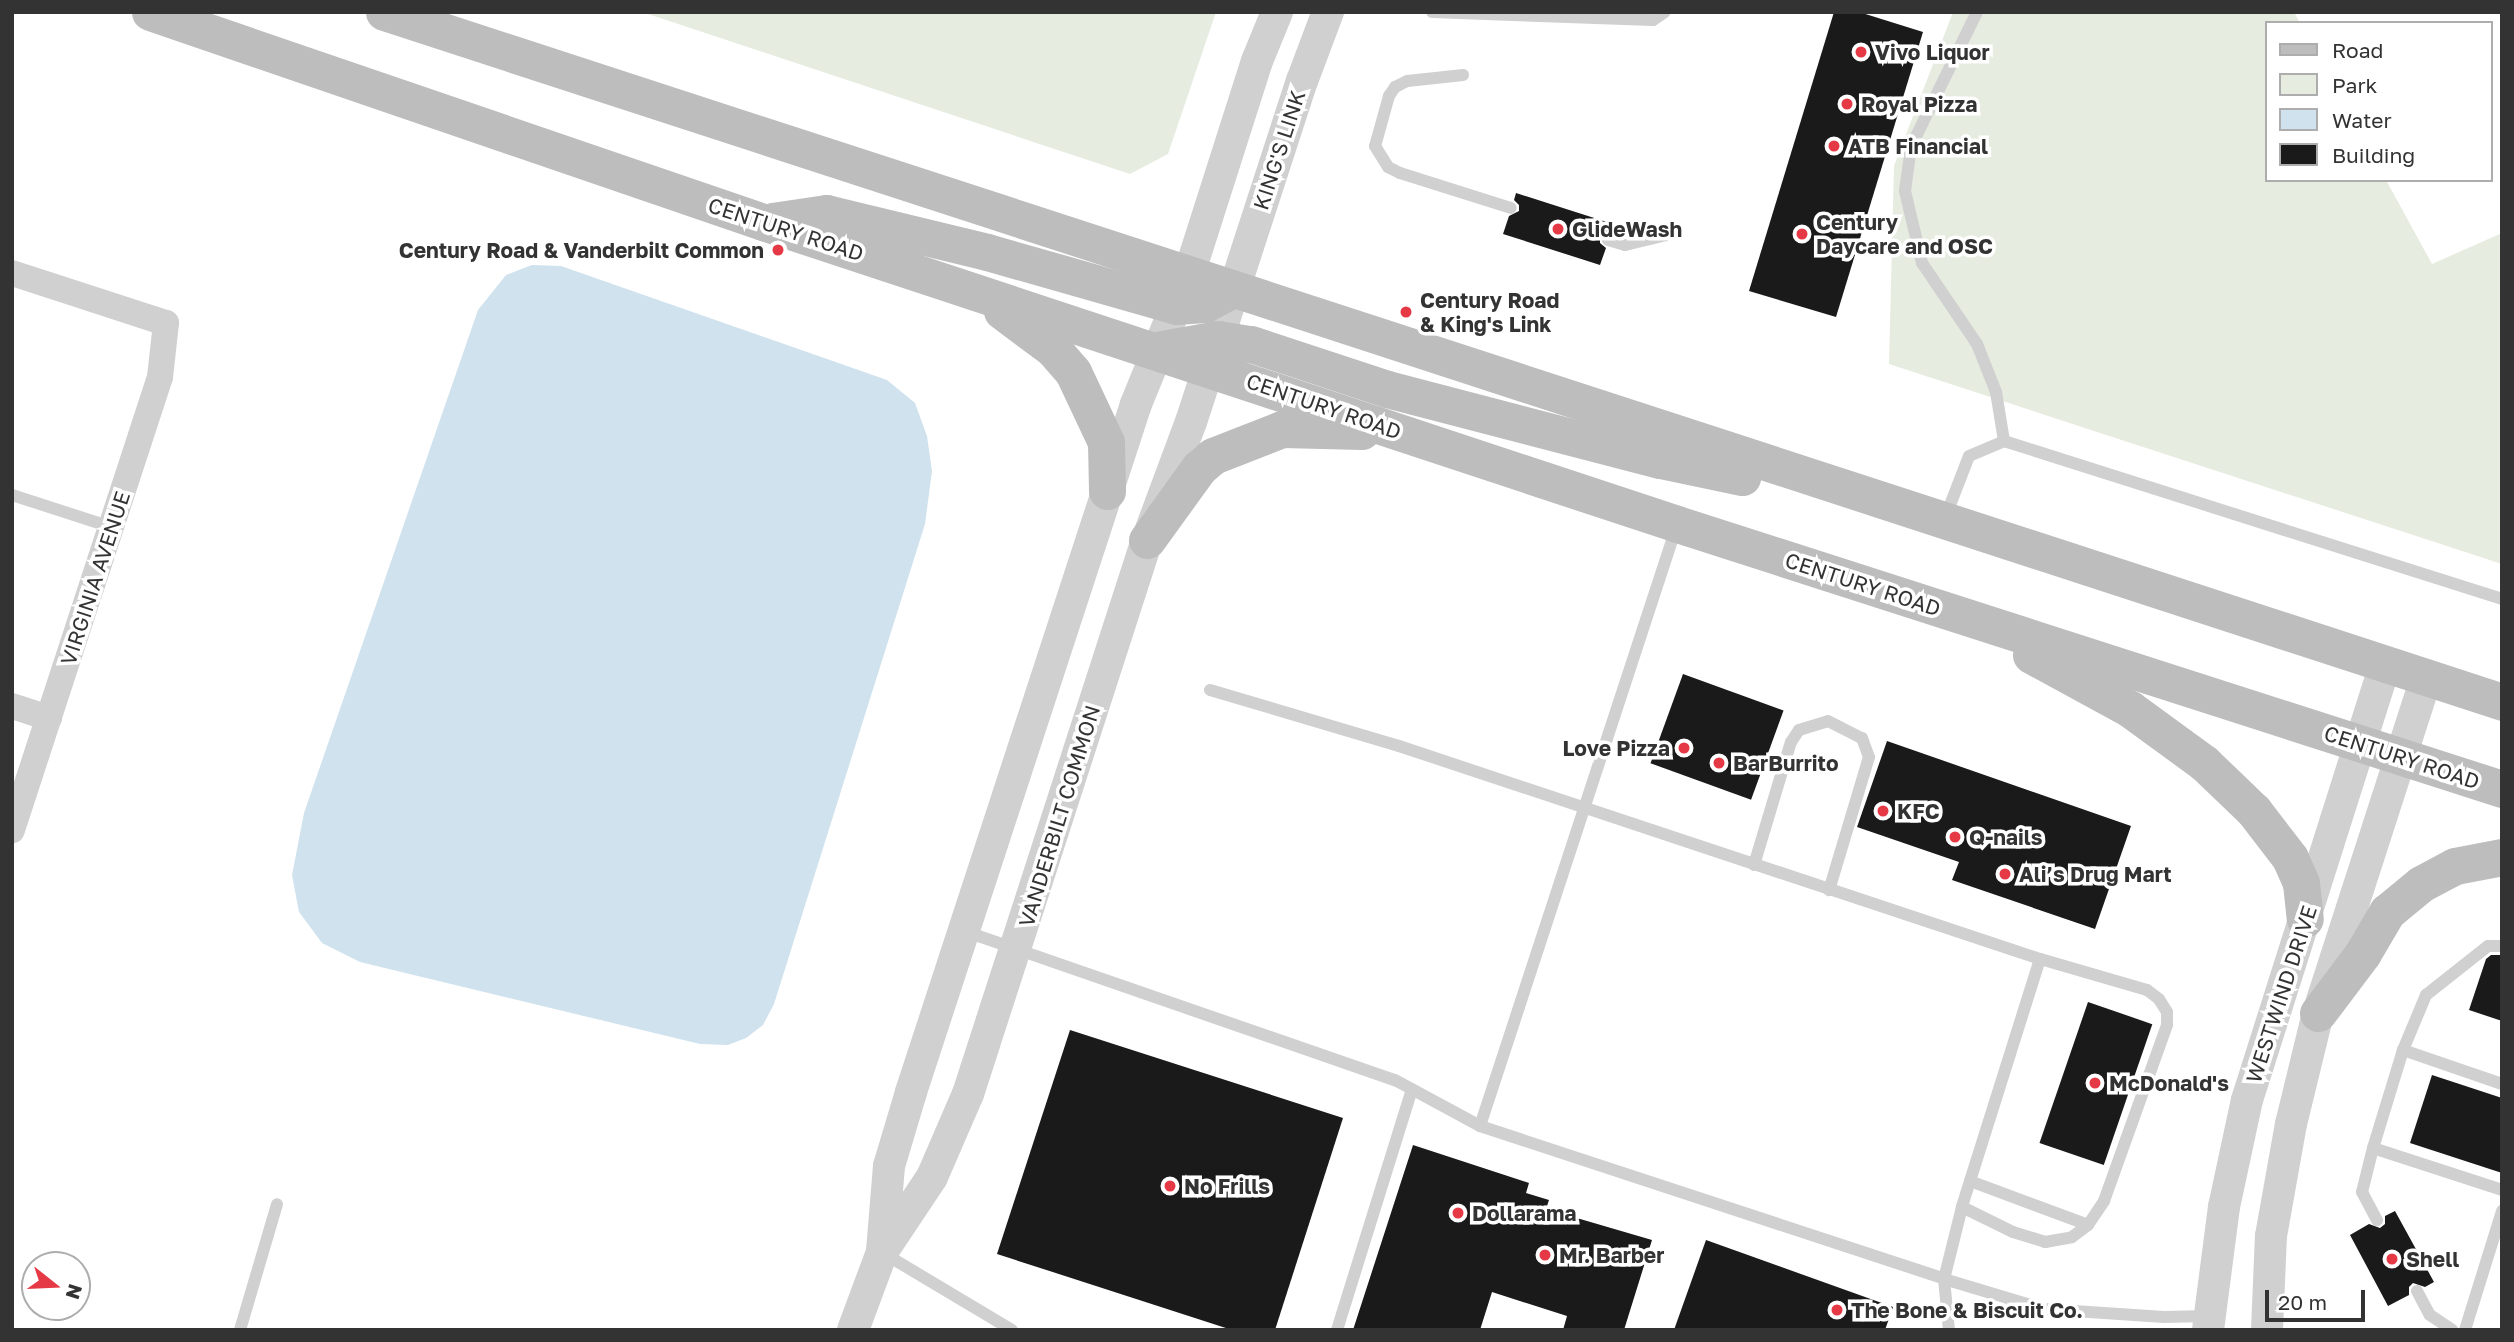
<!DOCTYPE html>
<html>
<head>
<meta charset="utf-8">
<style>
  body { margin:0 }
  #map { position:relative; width:2514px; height:1342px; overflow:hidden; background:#fff; font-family:"Golos Text",sans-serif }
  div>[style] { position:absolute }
  .green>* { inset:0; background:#e6ecdf }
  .water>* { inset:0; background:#cfe2ee }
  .building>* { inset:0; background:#1a1a1a; transform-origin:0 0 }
  .service>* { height:12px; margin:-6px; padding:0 6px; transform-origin:6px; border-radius:6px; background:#d0d0d0 }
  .minor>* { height:26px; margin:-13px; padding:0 13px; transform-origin:13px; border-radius:13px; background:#d0d0d0 }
  .tertiary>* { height:32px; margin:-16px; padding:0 16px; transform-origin:16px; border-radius:16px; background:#d0d0d0 }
  .secondary>* { height:37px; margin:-18.5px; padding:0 18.5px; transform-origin:18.5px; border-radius:18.5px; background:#bdbdbd }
  .dots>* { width:19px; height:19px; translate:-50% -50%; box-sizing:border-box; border:4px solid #fff; border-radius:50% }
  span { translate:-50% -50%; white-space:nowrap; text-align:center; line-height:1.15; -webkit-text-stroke:7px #fff; paint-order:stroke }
  .poi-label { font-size:21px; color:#333; font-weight:700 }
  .left { translate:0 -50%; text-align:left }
  .right { translate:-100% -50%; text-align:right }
  .street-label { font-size:21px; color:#333 }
  .frame { position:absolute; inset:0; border:14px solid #333; pointer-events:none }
  .legend { position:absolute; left:2265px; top:21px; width:228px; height:161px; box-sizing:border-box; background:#fff; border:2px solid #adadad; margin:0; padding:9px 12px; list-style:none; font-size:21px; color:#333 }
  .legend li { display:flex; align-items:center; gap:14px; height:35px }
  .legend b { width:35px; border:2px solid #adadad }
  .north { position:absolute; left:21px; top:1251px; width:70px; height:70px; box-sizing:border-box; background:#fff; border:2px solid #adadad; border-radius:50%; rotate:108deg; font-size:19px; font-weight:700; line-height:28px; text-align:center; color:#333 }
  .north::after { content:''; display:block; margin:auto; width:24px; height:32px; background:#e63946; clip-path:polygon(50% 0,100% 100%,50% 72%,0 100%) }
  .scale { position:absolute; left:2265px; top:1290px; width:100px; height:32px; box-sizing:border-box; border:4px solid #333; border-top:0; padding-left:9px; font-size:21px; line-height:24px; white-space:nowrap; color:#333; -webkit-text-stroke:5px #fff; paint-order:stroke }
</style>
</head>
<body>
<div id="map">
  <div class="green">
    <i style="clip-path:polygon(642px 12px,1216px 12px,1168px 154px,1130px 174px)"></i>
    <i style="clip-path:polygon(1953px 12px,2294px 12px,2300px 23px,2267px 23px,2267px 180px,2386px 180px,2432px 264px,2502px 233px,2502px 564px,1889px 364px,1894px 166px)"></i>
  </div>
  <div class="water">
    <i style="clip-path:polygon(532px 265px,561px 266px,887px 380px,915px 403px,927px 436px,932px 471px,925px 524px,774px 1004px,763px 1025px,746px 1038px,728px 1045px,700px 1044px,360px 962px,322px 943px,299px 912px,292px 875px,304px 813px,478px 310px,506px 275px)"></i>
  </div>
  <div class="building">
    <i style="clip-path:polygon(1834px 12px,1859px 12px,1923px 32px,1836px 317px,1749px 291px)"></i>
    <i style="clip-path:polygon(1516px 193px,1613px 224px,1611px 232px,1600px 237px,1600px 243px,1606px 248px,1600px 265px,1503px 234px,1509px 216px,1519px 211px,1519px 205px,1514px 200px)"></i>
    <i style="left:1683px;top:674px;width:107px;height:95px;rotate:20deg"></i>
    <i style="clip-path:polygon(1887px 741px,2131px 826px,2095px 929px,1952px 880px,1959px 862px,1857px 827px)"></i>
    <i style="clip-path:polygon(2491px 955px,2502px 955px,2502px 1021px,2469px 1010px,2486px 959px)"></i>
    <i style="left:2088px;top:1002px;width:68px;height:149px;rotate:19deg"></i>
    <i style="clip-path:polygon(1070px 1030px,1343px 1118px,1275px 1330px,1232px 1330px,997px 1254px)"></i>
    <i style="clip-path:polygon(2432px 1075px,2502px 1098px,2502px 1173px,2410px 1143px)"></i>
    <i style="clip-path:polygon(1413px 1145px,1529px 1183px,1526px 1193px,1549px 1200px,1546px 1209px,1652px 1240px,1624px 1330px,1563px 1330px,1567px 1316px,1492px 1292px,1480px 1330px,1353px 1330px)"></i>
    <i style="clip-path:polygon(2395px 1211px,2434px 1282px,2425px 1287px,2413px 1283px,2409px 1287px,2409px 1295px,2388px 1306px,2350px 1235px,2369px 1224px,2380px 1228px,2385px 1224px,2385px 1216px)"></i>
    <i style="clip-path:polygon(1706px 1240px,1893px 1307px,1885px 1330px,1674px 1330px)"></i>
  </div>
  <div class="service">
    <i style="left:1432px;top:12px;width:221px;rotate:2.1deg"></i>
    <i style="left:1653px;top:20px;width:14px;rotate:-34deg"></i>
    <i style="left:1977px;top:12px;width:150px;rotate:116.1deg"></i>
    <i style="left:1911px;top:147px;width:44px;rotate:97.8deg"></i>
    <i style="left:1905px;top:191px;width:74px;rotate:76.7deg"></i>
    <i style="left:1922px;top:263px;width:98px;rotate:55.8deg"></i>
    <i style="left:1977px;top:344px;width:52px;rotate:68.4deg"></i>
    <i style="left:1996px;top:392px;width:50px;rotate:80.7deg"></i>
    <i style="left:1463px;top:75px;width:56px;rotate:173.9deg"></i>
    <i style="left:1407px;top:81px;width:13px;rotate:153deg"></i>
    <i style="left:1395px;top:87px;width:11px;rotate:124deg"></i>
    <i style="left:1389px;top:96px;width:52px;rotate:105.6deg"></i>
    <i style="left:1375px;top:146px;width:25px;rotate:58deg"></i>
    <i style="left:1388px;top:167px;width:13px;rotate:27deg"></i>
    <i style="left:1400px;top:173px;width:116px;rotate:17.5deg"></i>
    <i style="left:1608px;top:240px;width:18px;rotate:16deg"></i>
    <i style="left:1625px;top:245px;width:42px;rotate:-13.7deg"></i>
    <i style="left:12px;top:495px;width:104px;rotate:17.9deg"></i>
    <i style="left:1945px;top:518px;width:66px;rotate:-68.8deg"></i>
    <i style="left:1969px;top:456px;width:38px;rotate:-23deg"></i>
    <i style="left:2004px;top:441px;width:522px;rotate:17.6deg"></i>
    <i style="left:1210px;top:690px;width:197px;rotate:16.5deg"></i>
    <i style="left:1399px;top:746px;width:675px;rotate:18.38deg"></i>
    <i style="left:2040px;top:959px;width:260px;rotate:107.5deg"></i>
    <i style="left:1962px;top:1207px;width:74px;rotate:104deg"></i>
    <i style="left:1944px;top:1279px;width:51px;rotate:84.4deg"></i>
    <i style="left:1754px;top:865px;width:128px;rotate:-73.3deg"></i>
    <i style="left:1791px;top:742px;width:14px;rotate:-56deg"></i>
    <i style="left:1799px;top:730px;width:30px;rotate:-17deg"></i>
    <i style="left:1828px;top:721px;width:38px;rotate:27deg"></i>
    <i style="left:1862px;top:738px;width:20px;rotate:70deg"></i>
    <i style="left:1869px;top:757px;width:139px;rotate:106.7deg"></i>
    <i style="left:964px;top:931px;width:456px;rotate:19.1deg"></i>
    <i style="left:1395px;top:1080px;width:97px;rotate:28.4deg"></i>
    <i style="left:1480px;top:1126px;width:489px;rotate:18.2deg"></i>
    <i style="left:1944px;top:1279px;width:104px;rotate:16.7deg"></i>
    <i style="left:2044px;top:1309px;width:120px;rotate:3.8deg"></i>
    <i style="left:2164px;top:1317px;width:45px;rotate:-1.3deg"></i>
    <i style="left:2403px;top:1050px;width:60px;rotate:-67.3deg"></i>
    <i style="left:2426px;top:995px;width:79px;rotate:-38.3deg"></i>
    <i style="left:2488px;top:946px;width:14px"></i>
    <i style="left:2502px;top:1084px;width:105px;rotate:-161deg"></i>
    <i style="left:2403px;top:1050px;width:102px;rotate:107deg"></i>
    <i style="left:2373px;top:1148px;width:136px;rotate:18deg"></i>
    <i style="left:1480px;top:1126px;width:629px;rotate:-71.85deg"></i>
    <i style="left:2373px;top:1148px;width:45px;rotate:104deg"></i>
    <i style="left:2362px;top:1192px;width:32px;rotate:62deg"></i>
    <i style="left:1970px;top:1181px;width:126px;rotate:20.4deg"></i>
    <i style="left:1962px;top:1207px;width:57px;rotate:26.1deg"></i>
    <i style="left:2013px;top:1232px;width:34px;rotate:17deg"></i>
    <i style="left:2045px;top:1242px;width:27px;rotate:-10deg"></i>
    <i style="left:2072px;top:1237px;width:20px;rotate:-37deg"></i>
    <i style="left:2088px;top:1225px;width:29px;rotate:-56deg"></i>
    <i style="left:2104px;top:1201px;width:187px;rotate:-70.3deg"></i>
    <i style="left:2167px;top:1025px;width:13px;rotate:-90deg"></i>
    <i style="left:2167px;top:1012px;width:15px;rotate:-122deg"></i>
    <i style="left:2159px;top:999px;width:15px;rotate:-143deg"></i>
    <i style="left:2147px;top:990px;width:111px;rotate:-163.8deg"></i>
    <i style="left:883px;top:1253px;width:150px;rotate:30.8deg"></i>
    <i style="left:2417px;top:1291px;width:27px;rotate:62deg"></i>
    <i style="left:2430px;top:1315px;width:27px;rotate:34deg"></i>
    <i style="left:240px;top:1330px;width:131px;rotate:-73.6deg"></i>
    <i style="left:1337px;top:1330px;width:252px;rotate:-72.7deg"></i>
    <i style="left:2465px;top:1330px;width:125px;rotate:-72.7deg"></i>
  </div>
  <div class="minor">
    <i style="left:12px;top:273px;width:162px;rotate:18deg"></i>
    <i style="left:166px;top:323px;width:54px;rotate:96.3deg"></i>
    <i style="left:160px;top:377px;width:477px;rotate:108.1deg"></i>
    <i style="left:12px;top:706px;width:39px;rotate:18deg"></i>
  </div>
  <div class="tertiary">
    <i style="left:882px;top:1251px;width:85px;rotate:-85.3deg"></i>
    <i style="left:889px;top:1166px;width:77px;rotate:-73.4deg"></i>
    <i style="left:911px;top:1092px;width:724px;rotate:-71.89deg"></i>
    <i style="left:1136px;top:404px;width:140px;rotate:-67.8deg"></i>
    <i style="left:1189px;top:274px;width:224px;rotate:-72.3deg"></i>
    <i style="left:1257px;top:61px;width:53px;rotate:-67.8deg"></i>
    <i style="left:853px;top:1330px;width:83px;rotate:-69.6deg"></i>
    <i style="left:882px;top:1252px;width:90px;rotate:-56.3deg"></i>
    <i style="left:932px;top:1177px;width:90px;rotate:-66.6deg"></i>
    <i style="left:968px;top:1094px;width:582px;rotate:-72.09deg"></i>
    <i style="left:1147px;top:540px;width:126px;rotate:-69.6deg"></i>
    <i style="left:1191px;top:422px;width:359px;rotate:-72deg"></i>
    <i style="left:1302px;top:81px;width:74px;rotate:-69.4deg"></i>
    <i style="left:2208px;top:1330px;width:124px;rotate:-82.6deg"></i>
    <i style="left:2224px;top:1207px;width:109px;rotate:-77.9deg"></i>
    <i style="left:2247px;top:1100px;width:456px;rotate:-72.4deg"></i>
    <i style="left:2267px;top:1330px;width:94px;rotate:-87.6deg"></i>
    <i style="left:2271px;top:1236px;width:114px;rotate:-79.9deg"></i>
    <i style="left:2291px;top:1124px;width:114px;rotate:-76.3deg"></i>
    <i style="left:2318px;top:1013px;width:352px;rotate:-72.1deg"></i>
  </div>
  <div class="secondary">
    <i style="left:150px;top:12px;width:648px;rotate:18.91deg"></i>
    <i style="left:763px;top:222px;width:963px;rotate:18.28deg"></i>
    <i style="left:1677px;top:524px;width:867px;rotate:17.81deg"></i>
    <i style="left:384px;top:12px;width:2228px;rotate:18.04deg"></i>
    <i style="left:772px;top:221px;width:55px;rotate:-8.4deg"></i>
    <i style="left:826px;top:213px;width:166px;rotate:13.6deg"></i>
    <i style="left:987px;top:252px;width:197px;rotate:15.9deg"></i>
    <i style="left:1176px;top:306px;width:29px;rotate:-4deg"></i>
    <i style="left:1205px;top:304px;width:32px;rotate:-28deg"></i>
    <i style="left:1002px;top:311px;width:64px;rotate:36.7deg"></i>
    <i style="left:1053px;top:349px;width:30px;rotate:49deg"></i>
    <i style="left:1073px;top:372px;width:77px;rotate:64.8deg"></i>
    <i style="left:1106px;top:442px;width:49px;rotate:88.8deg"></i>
    <i style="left:1162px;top:349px;width:57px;rotate:-10.1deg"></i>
    <i style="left:1218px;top:339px;width:33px;rotate:9deg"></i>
    <i style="left:1251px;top:344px;width:143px;rotate:18.3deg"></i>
    <i style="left:1387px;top:389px;width:282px;rotate:14.6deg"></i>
    <i style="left:1660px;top:460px;width:84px;rotate:11.7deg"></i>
    <i style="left:1147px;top:540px;width:89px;rotate:-54.2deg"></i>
    <i style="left:1199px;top:468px;width:18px;rotate:-41deg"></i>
    <i style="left:1213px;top:456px;width:74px;rotate:-21.4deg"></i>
    <i style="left:1282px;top:429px;width:80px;rotate:1.4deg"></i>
    <i style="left:2031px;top:655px;width:113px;rotate:28.6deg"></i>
    <i style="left:2130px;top:709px;width:92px;rotate:36.1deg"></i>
    <i style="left:2204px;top:763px;width:69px;rotate:43.8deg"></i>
    <i style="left:2254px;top:811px;width:59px;rotate:52.5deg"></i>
    <i style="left:2290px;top:858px;width:27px;rotate:66deg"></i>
    <i style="left:2301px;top:883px;width:36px;rotate:84deg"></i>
    <i style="left:2318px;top:1013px;width:75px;rotate:-53.1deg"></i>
    <i style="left:2363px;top:953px;width:48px;rotate:-59.7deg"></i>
    <i style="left:2387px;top:912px;width:44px;rotate:-39.5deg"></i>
    <i style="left:2421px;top:884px;width:38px;rotate:-28deg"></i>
    <i style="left:2455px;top:866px;width:48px;rotate:-10.8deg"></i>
  </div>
  <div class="dots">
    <i style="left:1861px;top:52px;background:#e63946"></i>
    <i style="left:1847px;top:104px;background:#e63946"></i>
    <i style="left:1834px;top:146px;background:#e63946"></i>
    <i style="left:1558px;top:229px;background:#e63946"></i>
    <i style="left:1802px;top:234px;background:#e63946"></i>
    <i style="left:778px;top:250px;background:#e63946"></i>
    <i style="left:1406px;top:312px;background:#e63946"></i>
    <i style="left:1684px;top:748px;background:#e63946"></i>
    <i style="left:1719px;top:763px;background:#e63946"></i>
    <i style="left:1883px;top:811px;background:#e63946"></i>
    <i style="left:1955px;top:837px;background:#e63946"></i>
    <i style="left:2005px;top:874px;background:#e63946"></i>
    <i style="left:2095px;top:1083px;background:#e63946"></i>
    <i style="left:1170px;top:1186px;background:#e63946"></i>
    <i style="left:1458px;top:1213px;background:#e63946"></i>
    <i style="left:1545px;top:1255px;background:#e63946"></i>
    <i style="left:2392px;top:1259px;background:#e63946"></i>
    <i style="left:1837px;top:1310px;background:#e63946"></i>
  </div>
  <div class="poi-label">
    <span class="left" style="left:1875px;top:52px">Vivo Liquor</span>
    <span class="left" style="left:1861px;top:104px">Royal Pizza</span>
    <span class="left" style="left:1848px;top:146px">ATB Financial</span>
    <span class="left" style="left:1816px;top:234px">Century<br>Daycare and OSC</span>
    <span class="left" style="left:1572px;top:229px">GlideWash</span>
    <span class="right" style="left:764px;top:250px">Century Road &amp; Vanderbilt Common</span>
    <span class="left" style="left:1420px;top:312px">Century Road<br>&amp; King's Link</span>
    <span class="right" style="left:1670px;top:748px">Love Pizza</span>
    <span class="left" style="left:1733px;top:763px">BarBurrito</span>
    <span class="left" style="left:1897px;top:811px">KFC</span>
    <span class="left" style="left:1969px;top:837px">Q-nails</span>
    <span class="left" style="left:2019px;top:874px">Ali’s Drug Mart</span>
    <span class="left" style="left:2109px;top:1083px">McDonald's</span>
    <span class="left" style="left:1184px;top:1186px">No Frills</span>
    <span class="left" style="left:1472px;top:1213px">Dollarama</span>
    <span class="left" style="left:1559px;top:1255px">Mr. Barber</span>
    <span class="left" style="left:2406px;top:1259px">Shell</span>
    <span class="left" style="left:1851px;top:1310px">The Bone &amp; Biscuit Co.</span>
  </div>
  <div class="street-label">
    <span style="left:1279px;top:150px;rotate:-72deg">KING'S LINK</span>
    <span style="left:786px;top:229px;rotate:18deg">CENTURY ROAD</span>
    <span style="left:1324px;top:406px;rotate:19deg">CENTURY ROAD</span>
    <span style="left:95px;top:578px;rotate:-72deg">VIRGINIA AVENUE</span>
    <span style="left:1863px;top:584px;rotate:18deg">CENTURY ROAD</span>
    <span style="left:2402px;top:757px;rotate:18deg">CENTURY ROAD</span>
    <span style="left:1059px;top:816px;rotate:-73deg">VANDERBILT COMMON</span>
    <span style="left:2281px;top:994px;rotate:-72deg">WESTWIND DRIVE</span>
  </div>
  <div class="frame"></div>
  <ul class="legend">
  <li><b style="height:9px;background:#bdbdbd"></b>Road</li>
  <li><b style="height:19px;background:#e6ecdf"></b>Park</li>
  <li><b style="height:19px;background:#cfe2ee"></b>Water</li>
  <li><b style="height:19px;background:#1a1a1a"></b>Building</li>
  </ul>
  <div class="north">N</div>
  <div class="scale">20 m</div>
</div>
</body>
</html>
